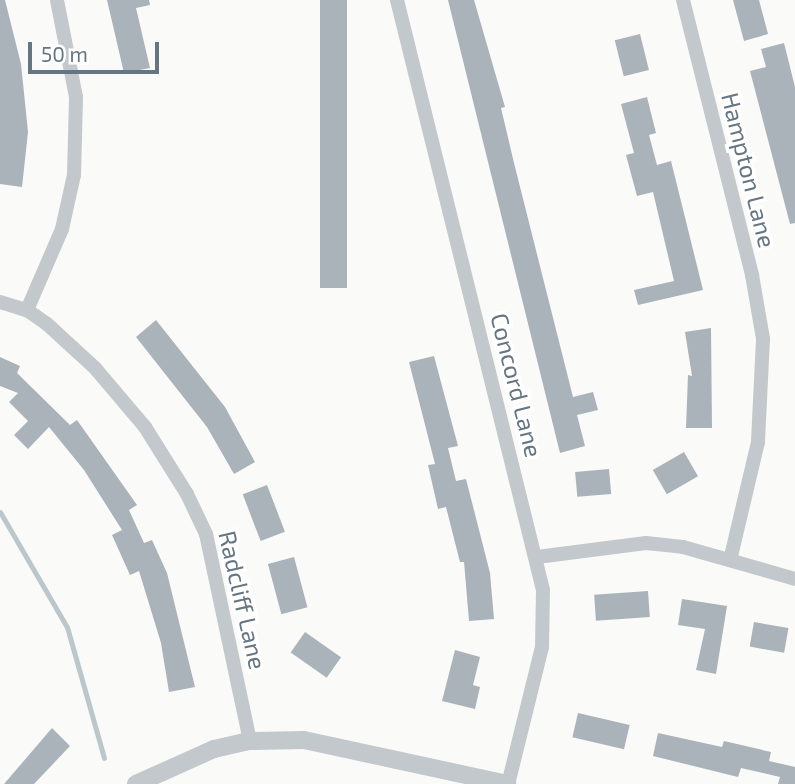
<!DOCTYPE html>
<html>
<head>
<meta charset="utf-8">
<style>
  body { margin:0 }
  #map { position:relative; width:795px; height:784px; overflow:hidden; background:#fafaf8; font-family:"Exo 2",sans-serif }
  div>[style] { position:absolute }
  .stream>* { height:5px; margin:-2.5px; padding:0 2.5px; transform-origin:2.5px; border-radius:2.5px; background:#bbc7cb }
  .building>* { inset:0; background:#aab3b9; transform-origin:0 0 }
  .minor>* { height:14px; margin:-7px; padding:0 7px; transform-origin:7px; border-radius:7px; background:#c3c8cc }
  .tertiary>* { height:18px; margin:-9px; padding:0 9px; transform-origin:9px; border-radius:9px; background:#c3c8cc }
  span { translate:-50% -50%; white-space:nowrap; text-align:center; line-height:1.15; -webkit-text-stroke:7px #fff; paint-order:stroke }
  .street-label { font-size:24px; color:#657683 }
  .scale { position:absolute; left:28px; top:42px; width:131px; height:32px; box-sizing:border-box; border:4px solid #657683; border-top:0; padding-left:9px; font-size:21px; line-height:24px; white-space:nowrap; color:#657683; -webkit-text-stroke:5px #fff; paint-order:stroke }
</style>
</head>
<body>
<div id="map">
  <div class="stream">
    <i style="left:0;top:512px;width:133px;rotate:59.8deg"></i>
    <i style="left:67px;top:627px;width:136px;rotate:74.2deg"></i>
  </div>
  <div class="building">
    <i style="clip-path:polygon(0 0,5px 0,21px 64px,28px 132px,22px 187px,0 184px)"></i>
    <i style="clip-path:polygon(107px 0,149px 0,150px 5px,136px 8px,150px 68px,124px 73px)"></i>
    <i style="left:320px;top:0;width:27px;height:288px"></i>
    <i style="clip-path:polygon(448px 0,474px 0,505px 107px,501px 108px,514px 163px,573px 397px,593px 392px,598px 410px,577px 415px,585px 446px,560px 453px)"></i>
    <i style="clip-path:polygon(733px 0,759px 0,768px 34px,744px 41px)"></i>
    <i style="left:640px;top:34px;width:37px;height:26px;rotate:76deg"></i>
    <i style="clip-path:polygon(784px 43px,795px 87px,795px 223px,790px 224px,750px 71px,766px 67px,761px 49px)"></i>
    <i style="clip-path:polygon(647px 97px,656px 133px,649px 135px,657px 165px,671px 161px,703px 290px,638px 305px,634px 290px,674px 281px,653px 192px,637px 196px,626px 155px,634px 153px,621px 104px)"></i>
    <i style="clip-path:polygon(156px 320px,225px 407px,255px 462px,234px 474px,207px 427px,136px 337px)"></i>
    <i style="clip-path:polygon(711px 328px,712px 428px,686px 428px,688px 375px,692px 376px,685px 332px)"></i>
    <i style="clip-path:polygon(434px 356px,458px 446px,448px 448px,456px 481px,466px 479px,490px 573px,494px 619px,469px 621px,464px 562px,460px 562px,446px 507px,438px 509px,428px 465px,435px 464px,409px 362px)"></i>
    <i style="clip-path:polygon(0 357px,20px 366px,17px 373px,70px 425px,77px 420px,137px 505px,129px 510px,144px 543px,152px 540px,167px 573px,195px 687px,169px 692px,161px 643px,139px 571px,130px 575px,112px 535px,122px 530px,84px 470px,49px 427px,28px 449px,14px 435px,28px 421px,9px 402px,18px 393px,0 386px)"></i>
    <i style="left:684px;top:452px;width:28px;height:36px;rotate:60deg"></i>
    <i style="left:609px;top:469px;width:25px;height:34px;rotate:85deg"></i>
    <i style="left:267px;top:485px;width:50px;height:26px;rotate:69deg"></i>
    <i style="left:294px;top:557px;width:52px;height:27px;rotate:75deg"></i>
    <i style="left:648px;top:591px;width:26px;height:54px;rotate:86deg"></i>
    <i style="clip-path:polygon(682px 599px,727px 606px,716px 674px,696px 670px,705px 629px,678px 625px)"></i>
    <i style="left:754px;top:622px;width:35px;height:25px;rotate:10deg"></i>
    <i style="left:305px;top:632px;width:44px;height:25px;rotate:35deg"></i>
    <i style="clip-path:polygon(455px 650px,480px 657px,473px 685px,480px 687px,475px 709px,442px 701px)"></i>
    <i style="left:578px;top:713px;width:53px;height:25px;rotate:13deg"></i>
    <i style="clip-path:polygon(52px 728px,70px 746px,34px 784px,4px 784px)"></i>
    <i style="clip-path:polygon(658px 733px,722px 747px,724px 741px,771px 752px,769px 761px,795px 767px,795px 784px,778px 784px,780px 777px,741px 768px,738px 777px,653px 756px)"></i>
  </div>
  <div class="minor">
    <i style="left:397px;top:0;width:608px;rotate:76.1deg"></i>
    <i style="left:543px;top:590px;width:57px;rotate:91deg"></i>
    <i style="left:542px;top:647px;width:141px;rotate:103.9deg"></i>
    <i style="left:683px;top:0;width:284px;rotate:75.9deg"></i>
    <i style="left:752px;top:275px;width:65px;rotate:80.2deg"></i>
    <i style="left:763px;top:339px;width:103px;rotate:92.8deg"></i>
    <i style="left:758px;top:442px;width:121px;rotate:103.3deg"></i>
    <i style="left:0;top:302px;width:28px;rotate:17deg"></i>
    <i style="left:27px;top:310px;width:24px;rotate:35deg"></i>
    <i style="left:47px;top:324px;width:65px;rotate:42.5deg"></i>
    <i style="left:95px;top:368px;width:77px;rotate:49.7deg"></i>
    <i style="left:145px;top:427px;width:79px;rotate:57.9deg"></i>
    <i style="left:187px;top:494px;width:44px;rotate:64.6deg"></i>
    <i style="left:206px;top:534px;width:212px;rotate:78deg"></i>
    <i style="left:27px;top:310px;width:88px;rotate:-66.6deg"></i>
    <i style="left:62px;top:229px;width:55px;rotate:-77.5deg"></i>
    <i style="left:74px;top:175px;width:78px;rotate:-88.5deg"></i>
    <i style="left:76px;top:97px;width:99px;rotate:-101.1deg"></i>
    <i style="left:537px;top:557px;width:110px;rotate:-7.3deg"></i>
    <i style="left:646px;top:543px;width:37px;rotate:6deg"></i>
    <i style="left:683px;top:547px;width:116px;rotate:15.9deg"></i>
  </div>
  <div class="tertiary">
    <i style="left:136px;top:784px;width:85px;rotate:-24.2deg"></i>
    <i style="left:214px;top:749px;width:37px;rotate:-13deg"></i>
    <i style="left:250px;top:741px;width:54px;rotate:-1.1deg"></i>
    <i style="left:304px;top:740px;width:208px;rotate:12.2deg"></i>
  </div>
  <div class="street-label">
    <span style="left:749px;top:170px;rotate:76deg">Hampton Lane</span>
    <span style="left:517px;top:385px;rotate:76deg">Concord Lane</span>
    <span style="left:243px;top:600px;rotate:77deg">Radcliff Lane</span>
  </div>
  <div class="scale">50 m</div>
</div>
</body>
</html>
